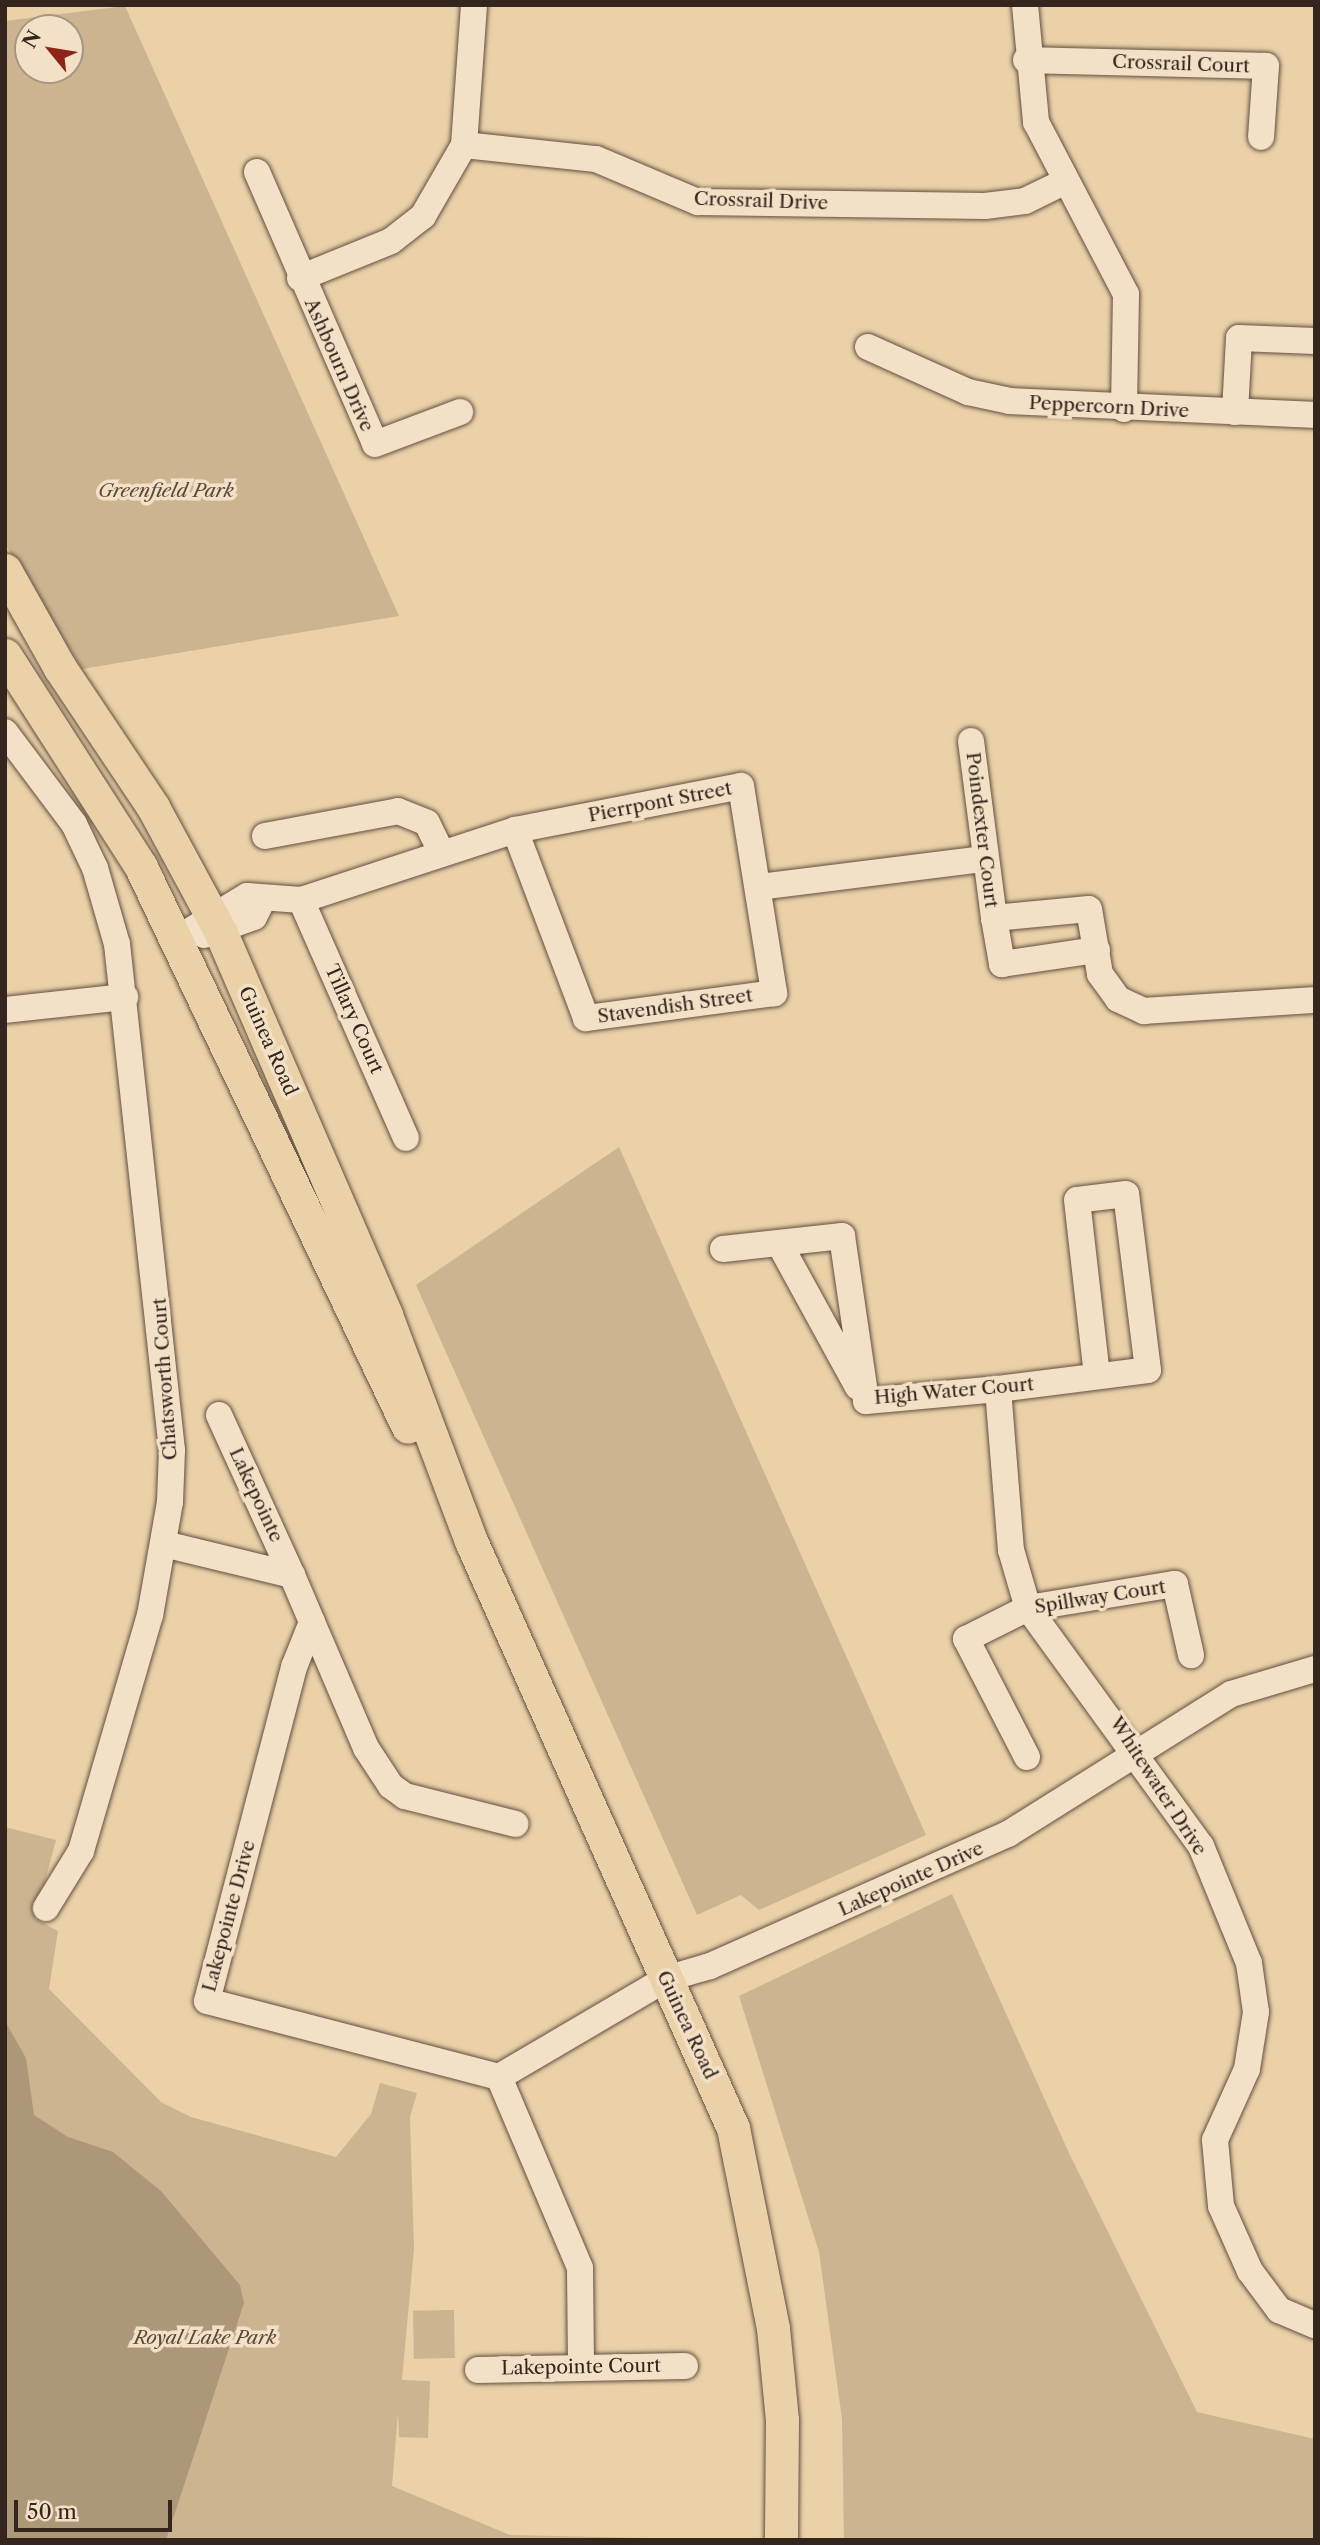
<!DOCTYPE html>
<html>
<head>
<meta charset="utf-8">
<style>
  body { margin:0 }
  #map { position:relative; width:1320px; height:2545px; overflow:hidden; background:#ebd1a8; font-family:"Libre Caslon Text",serif }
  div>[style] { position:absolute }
  .green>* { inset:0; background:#ccb491; transform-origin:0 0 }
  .water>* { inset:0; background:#ad9779 }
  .roads { filter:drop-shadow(0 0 2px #625041) drop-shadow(0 0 2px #625041) }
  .minor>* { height:26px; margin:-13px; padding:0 13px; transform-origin:13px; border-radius:13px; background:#f2e1c6 }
  .major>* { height:33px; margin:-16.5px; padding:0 16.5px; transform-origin:16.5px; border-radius:16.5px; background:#ebd1a8 }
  span { translate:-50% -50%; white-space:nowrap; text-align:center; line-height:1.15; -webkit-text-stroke:7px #f2e1c6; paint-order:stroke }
  .street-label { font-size:19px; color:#35251f }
  .park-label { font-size:19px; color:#5b493c; font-style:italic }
  .frame { position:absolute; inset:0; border:7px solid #35251f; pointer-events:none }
  .north { position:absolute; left:14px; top:14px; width:70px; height:70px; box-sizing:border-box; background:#f2e1c6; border:2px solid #a69683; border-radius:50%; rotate:300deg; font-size:19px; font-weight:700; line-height:28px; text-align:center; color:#35251f }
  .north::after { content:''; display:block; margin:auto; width:24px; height:32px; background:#8f2418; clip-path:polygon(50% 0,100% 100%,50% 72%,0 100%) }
  .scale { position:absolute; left:14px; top:2500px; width:158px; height:32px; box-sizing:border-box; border:4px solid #35251f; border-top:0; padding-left:9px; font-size:21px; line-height:24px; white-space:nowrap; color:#35251f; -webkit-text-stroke:5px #f2e1c6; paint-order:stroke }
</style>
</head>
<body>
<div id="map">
  <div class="green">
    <i style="clip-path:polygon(evenodd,125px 6px,399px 616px,82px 669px,5px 544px,5px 21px,125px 6px,28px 28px,70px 28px,70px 70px,28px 70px,28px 28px)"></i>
    <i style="clip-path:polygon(619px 1147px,926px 1835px,759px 1910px,741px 1895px,697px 1915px,416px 1285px)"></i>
    <i style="clip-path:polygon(5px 1827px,56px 1840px,35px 1919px,58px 1931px,49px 1989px,161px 2102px,191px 2117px,336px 2157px,371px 2114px,380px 2083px,417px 2093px,410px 2117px,414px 2249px,402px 2380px,430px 2381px,428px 2438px,399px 2437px,398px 2413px,392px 2486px,510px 2535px,737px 2540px,5px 2540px)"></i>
    <i style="clip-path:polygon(952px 1894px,1069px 2153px,1197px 2412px,1315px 2439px,1315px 2540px,844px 2540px,842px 2419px,819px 2252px,739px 1996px)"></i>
    <i style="left:454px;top:2310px;width:48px;height:41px;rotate:89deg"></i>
  </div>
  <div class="water">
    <i style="clip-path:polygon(5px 2021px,26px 2058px,34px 2115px,68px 2137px,113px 2152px,161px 2191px,240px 2285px,244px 2303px,166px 2540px,5px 2540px)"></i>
  </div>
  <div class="roads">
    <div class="minor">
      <i style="left:1025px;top:5px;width:118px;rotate:84.6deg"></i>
      <i style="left:1036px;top:122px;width:194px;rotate:62.4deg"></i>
      <i style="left:1126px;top:294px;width:115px;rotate:91deg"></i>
      <i style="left:1026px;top:60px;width:240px;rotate:1.4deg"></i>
      <i style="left:1266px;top:66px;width:71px;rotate:94deg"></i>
      <i style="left:464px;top:145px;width:133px;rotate:6.1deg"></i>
      <i style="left:596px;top:159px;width:111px;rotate:22.9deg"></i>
      <i style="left:698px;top:202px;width:287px;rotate:0.8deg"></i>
      <i style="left:985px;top:206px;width:40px;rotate:-7.1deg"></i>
      <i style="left:1025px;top:201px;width:43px;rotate:-26deg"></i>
      <i style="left:257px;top:172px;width:296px;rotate:66.5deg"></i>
      <i style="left:375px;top:444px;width:91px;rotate:-20.6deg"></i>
      <i style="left:300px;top:278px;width:98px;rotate:-22.1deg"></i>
      <i style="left:391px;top:241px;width:41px;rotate:-38deg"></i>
      <i style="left:423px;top:216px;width:82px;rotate:-60deg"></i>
      <i style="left:464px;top:145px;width:140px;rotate:-85.9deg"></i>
      <i style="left:868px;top:347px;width:110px;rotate:24.2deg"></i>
      <i style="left:968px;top:392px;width:43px;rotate:12.1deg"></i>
      <i style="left:1010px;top:401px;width:305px;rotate:2.6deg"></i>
      <i style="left:1235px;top:412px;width:74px;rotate:-86.9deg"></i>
      <i style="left:1239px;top:338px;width:76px;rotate:2.3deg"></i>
      <i style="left:5px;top:732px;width:115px;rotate:53.1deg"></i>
      <i style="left:74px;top:824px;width:49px;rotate:64.5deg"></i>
      <i style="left:95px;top:868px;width:79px;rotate:73.9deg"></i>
      <i style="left:117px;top:944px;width:509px;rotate:83.8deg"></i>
      <i style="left:172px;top:1450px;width:52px;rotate:92.2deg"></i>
      <i style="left:170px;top:1502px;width:115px;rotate:100deg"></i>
      <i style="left:150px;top:1615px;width:246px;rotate:106.3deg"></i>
      <i style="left:81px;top:1851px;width:67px;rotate:121.6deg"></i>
      <i style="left:971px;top:741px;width:178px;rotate:82.6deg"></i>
      <i style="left:994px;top:918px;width:95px;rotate:-5.4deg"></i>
      <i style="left:1089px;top:909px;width:66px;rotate:80.4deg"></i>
      <i style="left:1100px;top:974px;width:31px;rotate:54deg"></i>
      <i style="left:1118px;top:999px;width:29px;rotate:25deg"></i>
      <i style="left:1144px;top:1011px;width:171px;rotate:-3.7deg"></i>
      <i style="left:265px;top:836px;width:135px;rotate:-10.6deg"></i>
      <i style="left:398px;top:811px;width:31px;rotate:22deg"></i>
      <i style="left:427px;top:823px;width:34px;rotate:64deg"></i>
      <i style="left:759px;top:887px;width:228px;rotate:-7.1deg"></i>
      <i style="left:301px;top:900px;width:260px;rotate:66.2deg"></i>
      <i style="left:994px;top:918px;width:47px;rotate:80.1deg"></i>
      <i style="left:1002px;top:964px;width:96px;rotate:-8.4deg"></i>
      <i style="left:204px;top:935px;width:53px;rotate:-19.8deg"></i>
      <i style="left:254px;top:917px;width:18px;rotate:-63deg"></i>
      <i style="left:178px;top:938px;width:81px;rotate:-31.3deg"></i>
      <i style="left:247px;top:896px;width:54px;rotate:4.2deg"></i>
      <i style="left:301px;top:900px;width:225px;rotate:-18.1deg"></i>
      <i style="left:515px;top:830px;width:230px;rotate:-11deg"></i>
      <i style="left:741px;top:786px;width:210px;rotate:80.9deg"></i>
      <i style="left:774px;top:993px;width:190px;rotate:172.4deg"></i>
      <i style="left:586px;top:1018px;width:201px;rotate:-110.7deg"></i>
      <i style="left:5px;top:1010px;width:121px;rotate:-6.2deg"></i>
      <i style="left:779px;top:1243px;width:164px;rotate:61.3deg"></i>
      <i style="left:723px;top:1249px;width:120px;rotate:-6.2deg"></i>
      <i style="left:842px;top:1236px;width:167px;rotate:81.7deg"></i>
      <i style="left:866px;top:1401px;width:133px;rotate:-5.2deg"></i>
      <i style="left:998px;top:1389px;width:151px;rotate:-7.2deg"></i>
      <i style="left:1148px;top:1370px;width:177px;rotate:-97.1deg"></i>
      <i style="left:1126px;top:1194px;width:49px;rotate:173deg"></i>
      <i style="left:1077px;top:1200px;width:177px;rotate:83.5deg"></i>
      <i style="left:998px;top:1389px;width:162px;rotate:85.4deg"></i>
      <i style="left:1011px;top:1550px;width:60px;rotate:73.7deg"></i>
      <i style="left:1028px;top:1608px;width:294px;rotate:54deg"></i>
      <i style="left:1201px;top:1846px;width:126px;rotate:67.7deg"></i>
      <i style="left:1249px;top:1963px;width:49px;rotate:81.9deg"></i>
      <i style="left:1256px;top:2012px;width:58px;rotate:99deg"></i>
      <i style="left:1247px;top:2069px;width:78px;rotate:114.3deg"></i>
      <i style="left:1215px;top:2140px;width:66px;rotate:84.8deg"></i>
      <i style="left:1221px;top:2206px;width:71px;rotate:66deg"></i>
      <i style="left:1250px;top:2271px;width:49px;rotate:53.4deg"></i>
      <i style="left:1279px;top:2310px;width:39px;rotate:23deg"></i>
      <i style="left:219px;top:1415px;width:176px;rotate:65.5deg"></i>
      <i style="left:164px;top:1544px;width:132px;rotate:13.6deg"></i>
      <i style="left:292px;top:1575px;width:51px;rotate:66.9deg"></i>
      <i style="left:312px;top:1622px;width:48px;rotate:111.8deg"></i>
      <i style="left:294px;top:1667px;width:345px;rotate:104.6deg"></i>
      <i style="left:207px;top:2001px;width:302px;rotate:14.6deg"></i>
      <i style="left:499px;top:2077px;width:194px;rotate:-30.4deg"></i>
      <i style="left:666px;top:1979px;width:46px;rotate:-16.5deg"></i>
      <i style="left:710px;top:1966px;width:326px;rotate:-23.9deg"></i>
      <i style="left:1008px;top:1834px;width:263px;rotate:-32.1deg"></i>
      <i style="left:1231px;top:1694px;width:88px;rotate:-16.6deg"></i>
      <i style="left:312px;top:1622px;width:137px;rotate:66.8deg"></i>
      <i style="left:366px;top:1748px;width:45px;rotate:56.7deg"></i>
      <i style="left:391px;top:1786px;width:17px;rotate:36deg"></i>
      <i style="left:405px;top:1796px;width:114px;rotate:14.2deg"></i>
      <i style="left:1027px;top:1757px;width:133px;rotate:-117.3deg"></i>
      <i style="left:966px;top:1639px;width:69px;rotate:-26.6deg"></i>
      <i style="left:1028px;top:1608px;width:149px;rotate:-9.3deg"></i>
      <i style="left:1175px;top:1584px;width:73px;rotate:77.3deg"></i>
      <i style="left:499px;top:2077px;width:207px;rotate:67deg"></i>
      <i style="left:580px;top:2268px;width:99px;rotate:89.4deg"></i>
      <i style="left:478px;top:2370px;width:207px;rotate:-1.1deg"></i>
    </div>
    <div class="major">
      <i style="left:5px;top:570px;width:112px;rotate:60.7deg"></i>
      <i style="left:60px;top:668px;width:167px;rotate:56.2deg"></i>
      <i style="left:153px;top:807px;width:143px;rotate:61.6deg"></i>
      <i style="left:221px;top:933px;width:416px;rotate:66.6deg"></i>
      <i style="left:386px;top:1315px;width:241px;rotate:69.4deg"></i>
      <i style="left:471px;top:1541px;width:643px;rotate:65.95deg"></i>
      <i style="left:733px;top:2128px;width:204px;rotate:78.7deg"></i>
      <i style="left:773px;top:2328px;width:92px;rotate:84.4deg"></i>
      <i style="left:782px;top:2420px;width:120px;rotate:90.5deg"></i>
      <i style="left:5px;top:655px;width:252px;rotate:57.3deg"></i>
      <i style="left:141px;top:867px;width:620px;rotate:64.51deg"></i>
    </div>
  </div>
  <div class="street-label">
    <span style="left:1181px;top:64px;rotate:2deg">Crossrail Court</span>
    <span style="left:761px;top:201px;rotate:2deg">Crossrail Drive</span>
    <span style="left:339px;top:365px;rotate:66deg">Ashbourn Drive</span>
    <span style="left:1109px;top:407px;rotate:3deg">Peppercorn Drive</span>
    <span style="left:660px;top:802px;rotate:-11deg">Pierrpont Street</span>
    <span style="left:982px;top:830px;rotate:83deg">Poindexter Court</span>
    <span style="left:675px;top:1006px;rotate:-8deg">Stavendish Street</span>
    <span style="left:354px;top:1019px;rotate:66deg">Tillary Court</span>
    <span style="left:268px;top:1041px;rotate:66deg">Guinea Road</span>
    <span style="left:165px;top:1379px;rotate:-94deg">Chatsworth Court</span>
    <span style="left:954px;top:1391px;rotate:-5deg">High Water Court</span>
    <span style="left:256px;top:1495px;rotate:65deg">Lakepointe</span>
    <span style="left:1100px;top:1597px;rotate:-9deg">Spillway Court</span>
    <span style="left:1158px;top:1786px;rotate:57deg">Whitewater Drive</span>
    <span style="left:911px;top:1879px;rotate:-24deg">Lakepointe Drive</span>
    <span style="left:229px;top:1916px;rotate:-75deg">Lakepointe Drive</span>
    <span style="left:687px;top:2025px;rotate:65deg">Guinea Road</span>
    <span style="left:581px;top:2367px;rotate:-1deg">Lakepointe Court</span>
  </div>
  <div class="park-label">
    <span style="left:166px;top:491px">Greenfield Park</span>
    <span style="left:205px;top:2338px">Royal Lake Park</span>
  </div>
  <div class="frame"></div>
  <div class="north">N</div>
  <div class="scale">50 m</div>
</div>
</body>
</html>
